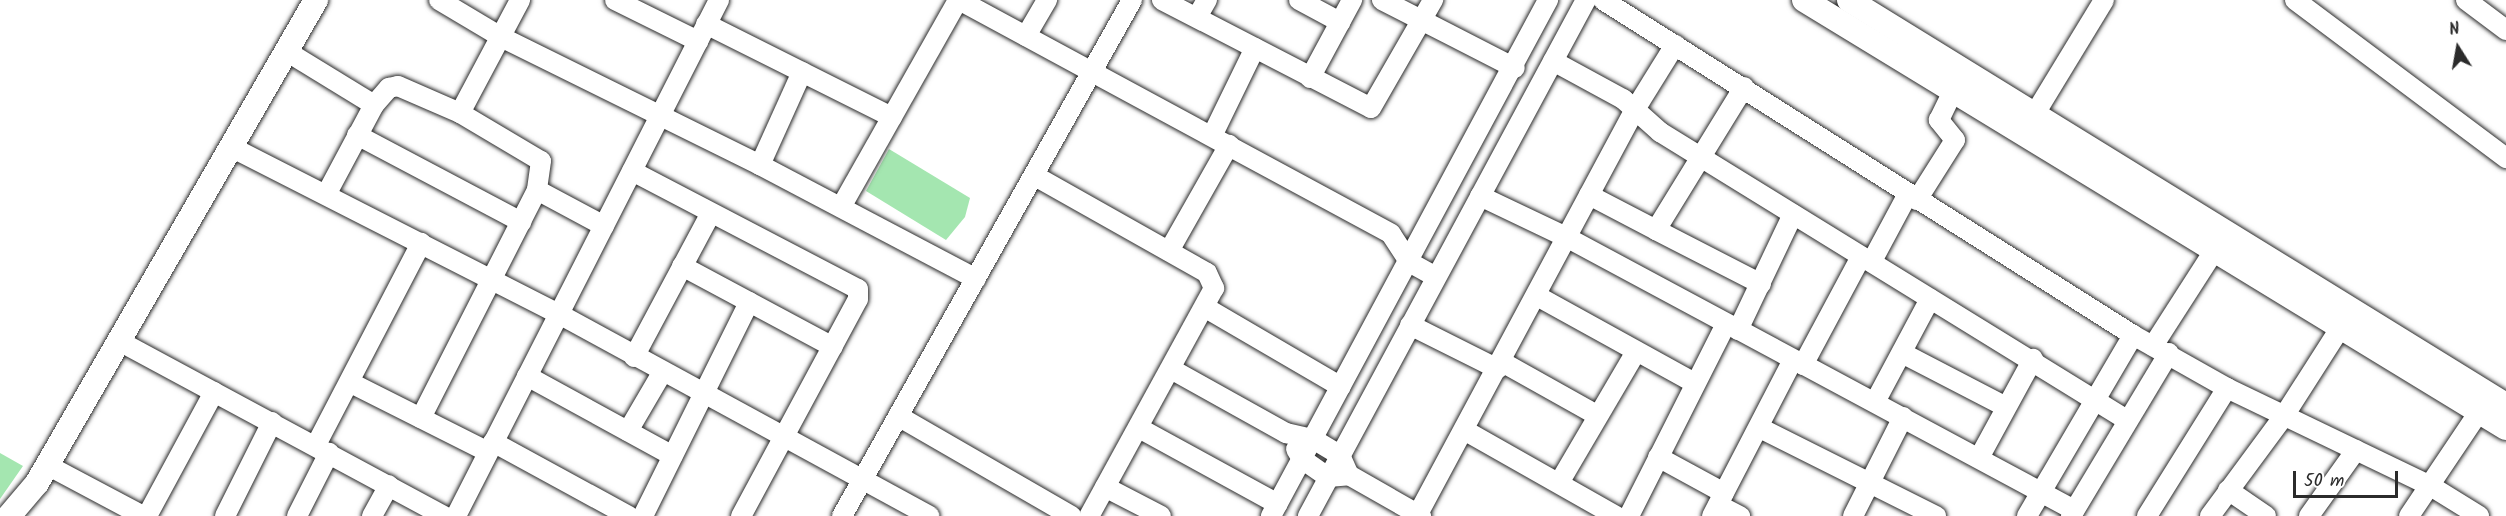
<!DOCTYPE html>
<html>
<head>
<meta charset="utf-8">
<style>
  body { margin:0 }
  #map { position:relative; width:2506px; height:516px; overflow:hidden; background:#fff; font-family:Kalam,sans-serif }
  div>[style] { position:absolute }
  .green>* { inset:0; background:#a4e6b0 }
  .roads { filter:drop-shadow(0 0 2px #2b2b2b) drop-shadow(0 0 2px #2b2b2b) }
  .minor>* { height:20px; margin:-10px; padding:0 10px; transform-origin:10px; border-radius:10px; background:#fff }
  .major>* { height:24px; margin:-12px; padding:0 12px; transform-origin:12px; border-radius:12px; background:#fff }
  span { translate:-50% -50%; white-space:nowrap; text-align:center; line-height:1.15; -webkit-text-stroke:5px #fff; paint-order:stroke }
  .north { position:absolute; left:2428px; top:18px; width:60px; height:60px; -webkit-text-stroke:4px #fff; paint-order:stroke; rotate:349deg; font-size:16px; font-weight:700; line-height:24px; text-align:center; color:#2b2b2b }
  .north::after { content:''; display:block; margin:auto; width:21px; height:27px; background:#2b2b2b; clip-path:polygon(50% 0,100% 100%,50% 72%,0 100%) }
  .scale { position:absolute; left:2293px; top:471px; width:105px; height:27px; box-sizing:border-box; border:3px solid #2b2b2b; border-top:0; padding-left:8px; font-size:18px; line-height:21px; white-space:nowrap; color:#2b2b2b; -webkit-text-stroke:4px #fff; paint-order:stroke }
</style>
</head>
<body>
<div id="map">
  <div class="green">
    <i style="clip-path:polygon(889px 149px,970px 198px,965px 217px,946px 240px,866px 191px)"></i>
    <i style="clip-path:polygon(0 453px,23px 466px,0 499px)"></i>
  </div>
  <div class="roads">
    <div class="minor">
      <i style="left:439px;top:0;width:72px;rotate:30.8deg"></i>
      <i style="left:501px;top:37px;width:289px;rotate:26.3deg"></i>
      <i style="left:760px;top:165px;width:244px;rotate:27.8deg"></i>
      <i style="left:615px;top:0;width:93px;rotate:26.3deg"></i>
      <i style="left:959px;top:0;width:491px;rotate:28.4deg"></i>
      <i style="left:1391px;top:234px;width:33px;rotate:57deg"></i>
      <i style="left:1409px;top:262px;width:31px;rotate:29deg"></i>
      <i style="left:1162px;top:0;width:235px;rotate:27.3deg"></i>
      <i style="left:1371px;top:108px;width:125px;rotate:-60.1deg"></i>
      <i style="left:1299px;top:0;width:47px;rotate:28.2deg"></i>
      <i style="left:1382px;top:0;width:149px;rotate:27.1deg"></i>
      <i style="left:1603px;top:0;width:627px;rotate:32.3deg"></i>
      <i style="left:2133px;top:335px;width:108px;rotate:29.4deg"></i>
      <i style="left:2227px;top:388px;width:224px;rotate:25.7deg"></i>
      <i style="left:2429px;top:485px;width:59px;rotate:31.8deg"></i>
      <i style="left:2295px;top:0;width:264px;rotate:36.8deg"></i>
      <i style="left:2466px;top:0;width:50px;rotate:36.9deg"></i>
      <i style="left:1197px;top:17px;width:20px;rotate:-60deg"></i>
      <i style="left:706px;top:24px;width:208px;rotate:26.6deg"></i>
      <i style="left:1026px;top:36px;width:42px;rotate:-59.7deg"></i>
      <i style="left:286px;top:51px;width:103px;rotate:31.5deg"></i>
      <i style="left:1553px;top:61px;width:80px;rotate:28.5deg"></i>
      <i style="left:1623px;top:99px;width:50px;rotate:41.7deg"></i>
      <i style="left:1660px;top:132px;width:549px;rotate:31.66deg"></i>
      <i style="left:1310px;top:78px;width:89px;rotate:-61.7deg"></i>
      <i style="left:1744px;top:87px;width:168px;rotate:121.6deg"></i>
      <i style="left:1656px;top:230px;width:118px;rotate:27.2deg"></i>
      <i style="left:2036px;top:112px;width:131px;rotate:-58.7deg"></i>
      <i style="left:460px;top:113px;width:128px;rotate:-62deg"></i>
      <i style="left:357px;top:135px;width:186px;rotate:27.9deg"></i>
      <i style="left:1212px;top:136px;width:98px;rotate:-64deg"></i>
      <i style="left:231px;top:147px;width:368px;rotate:27deg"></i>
      <i style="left:559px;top:314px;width:422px;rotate:28.6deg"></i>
      <i style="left:760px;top:165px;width:102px;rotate:-65.7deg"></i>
      <i style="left:632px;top:171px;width:255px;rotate:27.6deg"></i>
      <i style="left:858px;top:289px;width:10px;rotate:90deg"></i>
      <i style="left:858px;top:299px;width:247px;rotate:118.3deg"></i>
      <i style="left:1035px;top:176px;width:197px;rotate:29.4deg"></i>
      <i style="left:1207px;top:273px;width:17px;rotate:65deg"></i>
      <i style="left:1214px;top:288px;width:260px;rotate:118.7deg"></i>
      <i style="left:537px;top:190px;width:76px;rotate:28.2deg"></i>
      <i style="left:327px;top:193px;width:100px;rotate:-61.9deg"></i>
      <i style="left:374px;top:105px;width:23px;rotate:-49deg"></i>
      <i style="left:389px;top:88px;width:9px;rotate:-13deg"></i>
      <i style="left:398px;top:86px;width:68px;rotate:23.5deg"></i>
      <i style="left:460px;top:113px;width:94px;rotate:30.7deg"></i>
      <i style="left:541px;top:161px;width:29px;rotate:98deg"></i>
      <i style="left:537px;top:190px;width:256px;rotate:117deg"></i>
      <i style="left:1589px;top:195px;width:76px;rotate:27.6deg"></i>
      <i style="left:1480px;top:196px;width:95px;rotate:25.5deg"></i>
      <i style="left:1566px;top:237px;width:577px;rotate:28.25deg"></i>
      <i style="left:1917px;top:200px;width:71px;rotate:-57.7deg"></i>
      <i style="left:1955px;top:140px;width:26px;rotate:-129deg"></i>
      <i style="left:1939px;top:120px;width:32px;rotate:-64deg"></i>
      <i style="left:841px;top:207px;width:238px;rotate:-60.5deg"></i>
      <i style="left:1169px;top:251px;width:122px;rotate:-60.5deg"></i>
      <i style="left:1872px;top:261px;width:76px;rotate:-61.8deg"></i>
      <i style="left:682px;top:266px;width:171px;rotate:28.2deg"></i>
      <i style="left:1537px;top:296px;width:178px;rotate:28.9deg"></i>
      <i style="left:1206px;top:308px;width:156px;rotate:30.3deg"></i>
      <i style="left:1410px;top:325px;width:98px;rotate:26.6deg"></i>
      <i style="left:1738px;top:330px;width:128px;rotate:-64.6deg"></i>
      <i style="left:119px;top:341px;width:369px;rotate:28.3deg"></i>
      <i style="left:2153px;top:346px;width:113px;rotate:-57.3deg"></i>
      <i style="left:1902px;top:353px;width:117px;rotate:27.4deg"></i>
      <i style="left:634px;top:357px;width:163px;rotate:-61.9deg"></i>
      <i style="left:1502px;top:362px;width:109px;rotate:29.2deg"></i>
      <i style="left:1803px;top:365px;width:123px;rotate:-61.8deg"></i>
      <i style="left:1171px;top:369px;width:132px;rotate:29.1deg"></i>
      <i style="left:1286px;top:433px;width:28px;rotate:13deg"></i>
      <i style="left:1313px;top:439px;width:31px;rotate:31deg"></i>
      <i style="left:1340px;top:455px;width:22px;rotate:66deg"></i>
      <i style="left:527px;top:376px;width:166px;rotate:28.7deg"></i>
      <i style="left:351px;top:383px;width:153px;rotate:26.7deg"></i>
      <i style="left:1875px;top:402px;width:117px;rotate:-61.9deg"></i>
      <i style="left:898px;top:416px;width:200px;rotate:30deg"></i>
      <i style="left:1139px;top:428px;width:158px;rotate:28.7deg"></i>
      <i style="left:1760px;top:428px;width:197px;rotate:26.6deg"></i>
      <i style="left:1464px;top:430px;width:175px;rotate:29.5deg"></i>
      <i style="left:628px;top:431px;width:69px;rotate:-59.7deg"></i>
      <i style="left:493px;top:442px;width:155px;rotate:28.6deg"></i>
      <i style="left:316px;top:445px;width:228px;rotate:-62.5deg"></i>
      <i style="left:1296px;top:449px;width:12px;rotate:59deg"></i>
      <i style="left:1302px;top:459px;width:32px;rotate:35deg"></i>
      <i style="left:1328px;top:477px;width:21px;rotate:-5deg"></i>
      <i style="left:1349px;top:475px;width:83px;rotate:29.7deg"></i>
      <i style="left:1658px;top:457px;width:75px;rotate:28.6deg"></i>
      <i style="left:1979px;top:458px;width:113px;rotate:-61.4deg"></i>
      <i style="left:47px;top:465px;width:109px;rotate:28deg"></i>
      <i style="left:1559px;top:483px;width:152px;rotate:-59.6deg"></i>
      <i style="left:1105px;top:487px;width:63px;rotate:27.4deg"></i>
      <i style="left:2228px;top:490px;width:46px;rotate:34.4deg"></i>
      <i style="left:1718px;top:505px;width:25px;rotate:27deg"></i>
      <i style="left:1418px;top:514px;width:457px;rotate:-61.8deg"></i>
      <i style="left:1634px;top:111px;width:78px;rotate:-58.2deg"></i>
      <i style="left:147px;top:516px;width:141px;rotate:-61.6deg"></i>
      <i style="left:225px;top:516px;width:105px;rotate:-63.4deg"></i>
      <i style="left:297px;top:516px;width:71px;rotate:-63.1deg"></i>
      <i style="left:372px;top:516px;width:35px;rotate:-61deg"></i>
      <i style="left:456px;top:516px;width:579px;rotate:-62.99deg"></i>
      <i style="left:643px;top:516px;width:239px;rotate:-63.6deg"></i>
      <i style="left:842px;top:516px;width:592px;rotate:-60.66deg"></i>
      <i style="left:1271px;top:516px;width:586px;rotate:-61.77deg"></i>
      <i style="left:1308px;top:516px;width:586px;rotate:-61.69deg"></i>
      <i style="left:1629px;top:516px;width:215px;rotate:-63.2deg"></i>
      <i style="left:1712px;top:516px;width:176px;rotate:-62.6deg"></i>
      <i style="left:1853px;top:516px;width:111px;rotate:-63.2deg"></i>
      <i style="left:2027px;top:516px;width:210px;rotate:-59.6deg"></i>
      <i style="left:2071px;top:516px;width:190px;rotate:-59deg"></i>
      <i style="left:2147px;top:516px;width:151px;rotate:-58deg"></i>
      <i style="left:2210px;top:516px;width:124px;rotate:-53.5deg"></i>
      <i style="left:2284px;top:416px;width:106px;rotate:-57.4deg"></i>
      <i style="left:2309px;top:516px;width:81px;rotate:-54.5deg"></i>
      <i style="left:2409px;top:516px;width:125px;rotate:-56.1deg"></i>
    </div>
    <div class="major">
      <i style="left:1804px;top:0;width:822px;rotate:31.37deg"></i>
      <i style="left:1849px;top:0;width:772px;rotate:31.65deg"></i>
      <i style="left:9px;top:516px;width:43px;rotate:-49.7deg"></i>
      <i style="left:37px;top:483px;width:558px;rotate:-59.99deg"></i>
    </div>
  </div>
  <div class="north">N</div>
  <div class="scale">50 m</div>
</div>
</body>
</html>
